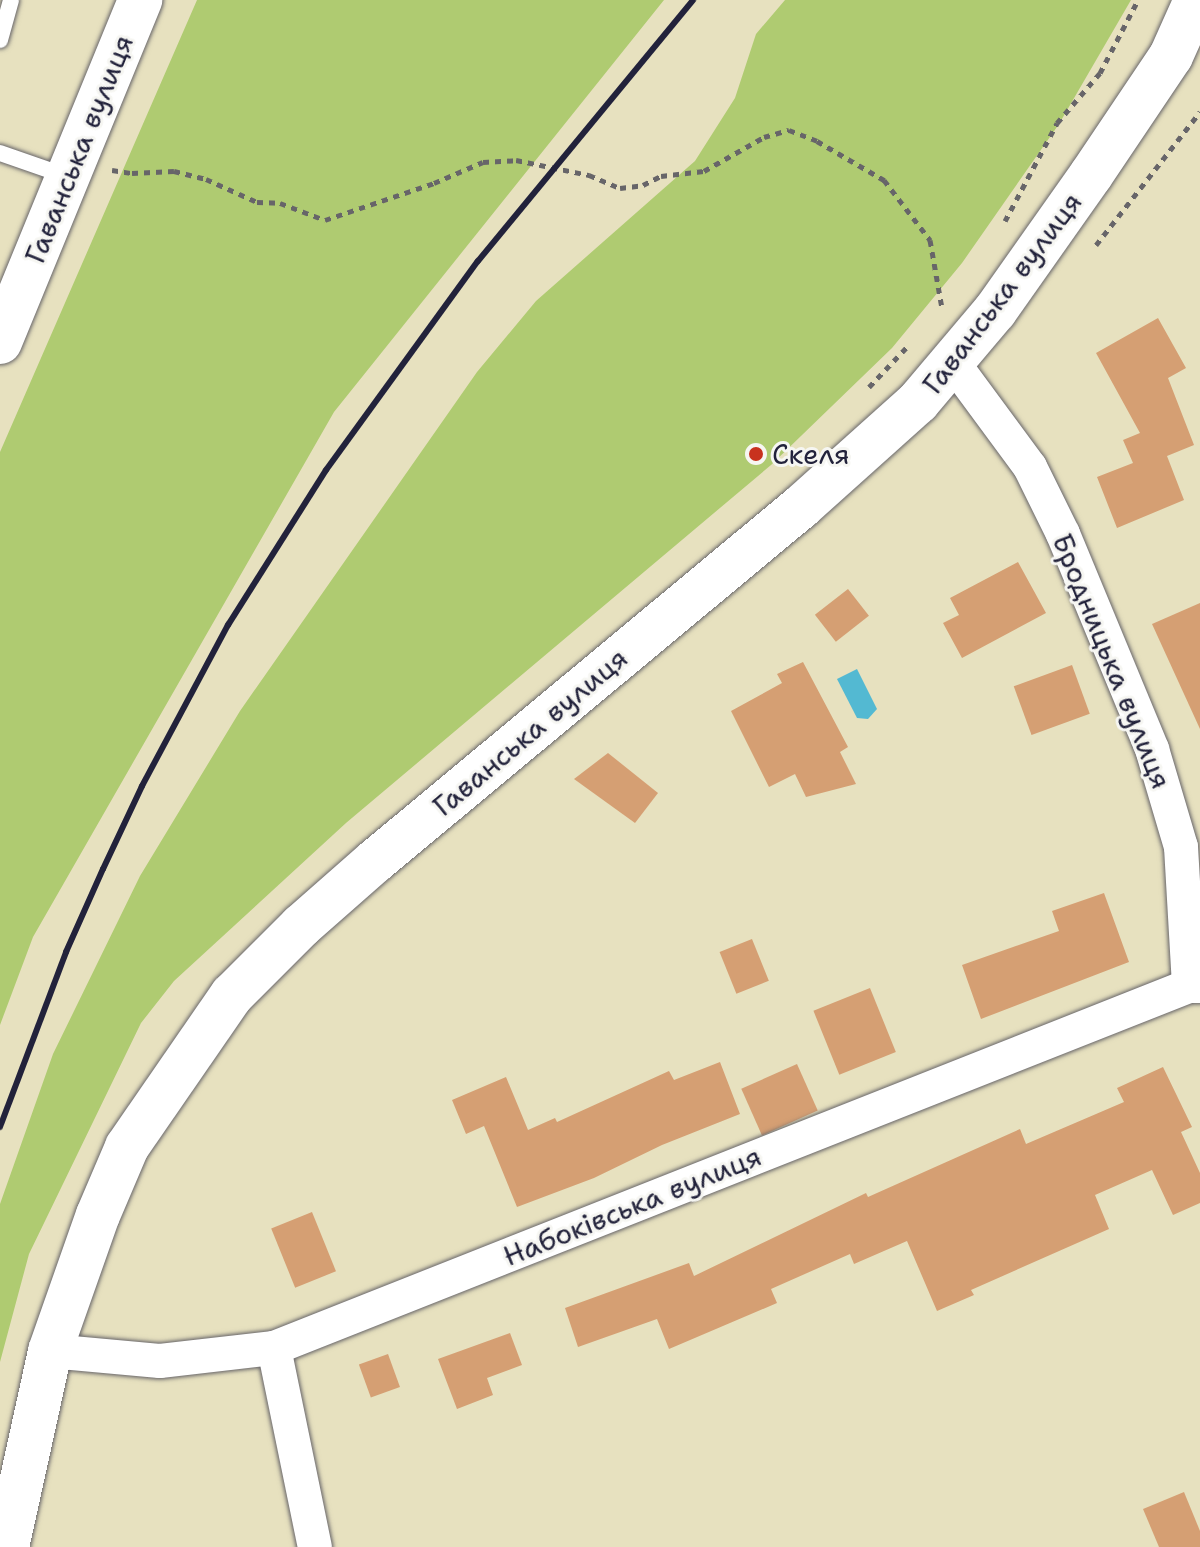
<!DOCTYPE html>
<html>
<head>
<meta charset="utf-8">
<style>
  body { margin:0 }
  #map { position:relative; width:1200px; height:1547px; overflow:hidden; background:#e7e1bf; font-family:"Shantell Sans",sans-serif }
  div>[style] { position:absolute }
  .green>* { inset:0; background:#afcb71 }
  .water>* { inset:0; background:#53b9d2 }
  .building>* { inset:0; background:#d59f73; transform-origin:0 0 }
  .path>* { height:5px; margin-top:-2.5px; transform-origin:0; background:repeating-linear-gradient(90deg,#676569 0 6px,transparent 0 12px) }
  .roads { filter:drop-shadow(0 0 2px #676569) drop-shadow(0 0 2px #676569) }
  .lane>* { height:16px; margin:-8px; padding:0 8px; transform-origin:8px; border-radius:8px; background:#fff }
  .street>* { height:34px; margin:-17px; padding:0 17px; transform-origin:17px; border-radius:17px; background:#fff }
  .secondary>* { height:44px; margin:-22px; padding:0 22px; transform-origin:22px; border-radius:22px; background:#fff }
  .rail>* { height:6px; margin:-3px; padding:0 3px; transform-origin:3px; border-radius:3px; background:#22223b }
  .dots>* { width:22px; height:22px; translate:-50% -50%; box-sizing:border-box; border:4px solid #f6f6f2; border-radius:50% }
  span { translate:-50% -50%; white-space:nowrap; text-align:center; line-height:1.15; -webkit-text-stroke:6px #f6f6f2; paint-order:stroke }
  .street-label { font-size:28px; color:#22223b }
  .poi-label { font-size:28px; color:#22223b }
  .left { translate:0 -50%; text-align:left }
</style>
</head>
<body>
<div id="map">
  <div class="green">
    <i style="clip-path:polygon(197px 0,664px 0,334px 412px,33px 937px,0 1025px,0 452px)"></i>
    <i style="clip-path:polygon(785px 0,1131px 0,1059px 124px,962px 263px,892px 348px,771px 465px,346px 823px,174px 981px,141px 1023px,29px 1254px,0 1362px,0 1204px,53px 1054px,140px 876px,240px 711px,477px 372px,536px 301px,695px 161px,735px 98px,756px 34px)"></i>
  </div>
  <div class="water">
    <i style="clip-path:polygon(857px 669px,877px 709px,868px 719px,857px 718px,837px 679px)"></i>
  </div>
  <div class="building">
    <i style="clip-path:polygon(1158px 318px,1186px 368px,1168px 378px,1194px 445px,1167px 456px,1184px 500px,1117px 528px,1097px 477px,1133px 463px,1123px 440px,1140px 433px,1096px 353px)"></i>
    <i style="clip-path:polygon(1018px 562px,1046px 613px,962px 658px,943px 623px,959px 615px,950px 598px)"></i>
    <i style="left:848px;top:589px;width:34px;height:42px;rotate:52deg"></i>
    <i style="clip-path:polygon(1200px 603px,1200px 729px,1152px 624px)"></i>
    <i style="clip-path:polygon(803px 662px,848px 747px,840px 752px,856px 784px,806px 797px,795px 774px,769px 787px,731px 711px,782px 683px,777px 674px)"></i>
    <i style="left:1072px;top:665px;width:52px;height:62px;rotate:70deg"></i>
    <i style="clip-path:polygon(608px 753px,658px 793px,635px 823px,574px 779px)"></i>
    <i style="clip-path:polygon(1104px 893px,1129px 962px,981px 1019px,962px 965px,1059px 931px,1052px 911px)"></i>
    <i style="left:752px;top:939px;width:45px;height:35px;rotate:68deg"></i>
    <i style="left:870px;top:988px;width:69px;height:61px;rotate:68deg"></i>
    <i style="clip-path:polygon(720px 1062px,740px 1114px,662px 1145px,594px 1178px,517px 1207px,484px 1126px,466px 1134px,452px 1100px,506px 1077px,528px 1130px,555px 1118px,557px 1122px,669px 1071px,674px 1080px)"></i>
    <i style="left:797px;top:1064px;width:51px;height:61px;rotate:66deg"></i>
    <i style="clip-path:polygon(1163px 1067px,1192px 1127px,1181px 1132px,1200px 1173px,1200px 1203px,1173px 1215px,1152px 1170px,1095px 1195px,1109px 1229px,971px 1290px,974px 1295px,937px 1311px,907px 1241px,854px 1264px,850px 1254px,771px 1289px,777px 1303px,669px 1349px,657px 1319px,578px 1347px,565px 1308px,689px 1263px,694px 1276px,866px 1193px,868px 1197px,1020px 1129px,1026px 1144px,1124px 1102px,1117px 1088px)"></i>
    <i style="left:312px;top:1212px;width:64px;height:44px;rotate:68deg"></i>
    <i style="clip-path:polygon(510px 1333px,522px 1365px,487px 1378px,493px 1395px,457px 1409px,438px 1359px)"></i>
    <i style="left:388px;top:1354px;width:35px;height:31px;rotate:70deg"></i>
    <i style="clip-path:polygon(1184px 1492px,1200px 1531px,1200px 1547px,1159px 1547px,1143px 1509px)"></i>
  </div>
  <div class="path">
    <i style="left:112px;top:170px;width:20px;rotate:9deg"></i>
    <i style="left:132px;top:173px;width:42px;rotate:-2.7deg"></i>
    <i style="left:174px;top:171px;width:33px;rotate:14deg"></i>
    <i style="left:206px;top:179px;width:56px;rotate:24.3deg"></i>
    <i style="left:257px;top:202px;width:23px;rotate:2deg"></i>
    <i style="left:280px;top:203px;width:48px;rotate:20.7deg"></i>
    <i style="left:325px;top:220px;width:115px;rotate:-18.7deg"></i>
    <i style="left:434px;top:183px;width:53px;rotate:-23.2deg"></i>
    <i style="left:483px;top:162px;width:33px;rotate:-3deg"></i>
    <i style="left:516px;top:160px;width:75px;rotate:11.6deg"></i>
    <i style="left:589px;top:175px;width:34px;rotate:23deg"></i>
    <i style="left:620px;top:188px;width:23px;rotate:-7deg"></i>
    <i style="left:643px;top:185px;width:20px;rotate:-27deg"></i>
    <i style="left:661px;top:176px;width:43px;rotate:-6.6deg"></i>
    <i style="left:704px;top:171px;width:69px;rotate:-29.5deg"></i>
    <i style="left:764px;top:137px;width:26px;rotate:-16deg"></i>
    <i style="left:789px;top:130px;width:30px;rotate:21deg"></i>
    <i style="left:817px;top:141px;width:78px;rotate:30.2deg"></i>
    <i style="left:884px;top:180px;width:76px;rotate:52.5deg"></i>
    <i style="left:930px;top:240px;width:69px;rotate:80deg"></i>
    <i style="left:1005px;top:221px;width:111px;rotate:-62deg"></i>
    <i style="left:1057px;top:123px;width:66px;rotate:-49.3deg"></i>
    <i style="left:1100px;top:73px;width:82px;rotate:-62.5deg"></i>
    <i style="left:1096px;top:245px;width:169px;rotate:-52deg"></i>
    <i style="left:869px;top:387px;width:54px;rotate:-46.5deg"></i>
  </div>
  <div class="roads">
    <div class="lane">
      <i style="left:0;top:40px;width:41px;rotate:-74.6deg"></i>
      <i style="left:0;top:153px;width:70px;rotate:19.2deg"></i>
    </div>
    <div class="street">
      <i style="left:954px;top:364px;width:128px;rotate:53.6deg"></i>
      <i style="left:1030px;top:467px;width:75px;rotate:63.8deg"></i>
      <i style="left:1063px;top:534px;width:233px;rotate:67.5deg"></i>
      <i style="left:1152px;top:749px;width:102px;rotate:73.5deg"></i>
      <i style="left:1181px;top:847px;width:139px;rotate:86.7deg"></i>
      <i style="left:274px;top:1348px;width:203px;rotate:78.4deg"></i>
      <i style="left:50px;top:1351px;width:110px;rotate:5.2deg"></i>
      <i style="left:160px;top:1361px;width:115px;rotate:-6.5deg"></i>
      <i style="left:274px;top:1348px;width:984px;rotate:-21.59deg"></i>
      <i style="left:1189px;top:986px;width:11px"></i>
    </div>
    <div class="secondary">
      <i style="left:0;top:342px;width:370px;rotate:-67.7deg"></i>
      <i style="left:7px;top:1547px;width:201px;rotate:-77.6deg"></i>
      <i style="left:50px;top:1351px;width:144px;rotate:-70.6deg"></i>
      <i style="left:98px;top:1215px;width:74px;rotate:-66.9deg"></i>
      <i style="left:127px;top:1147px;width:185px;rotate:-55.4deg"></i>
      <i style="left:232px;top:995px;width:98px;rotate:-45deg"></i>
      <i style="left:301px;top:926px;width:98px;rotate:-41.3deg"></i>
      <i style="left:375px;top:861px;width:555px;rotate:-39.74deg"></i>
      <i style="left:802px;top:506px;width:156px;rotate:-41.9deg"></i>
      <i style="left:918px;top:402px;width:119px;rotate:-49.8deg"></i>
      <i style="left:995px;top:311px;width:166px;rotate:-54.8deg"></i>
      <i style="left:1091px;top:175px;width:143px;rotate:-56.1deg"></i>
      <i style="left:1171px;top:56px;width:61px;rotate:-65.9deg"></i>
    </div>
  </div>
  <div class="rail">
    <i style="left:0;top:1127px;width:187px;rotate:-69.3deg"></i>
    <i style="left:66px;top:952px;width:91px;rotate:-66deg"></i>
    <i style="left:103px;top:869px;width:92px;rotate:-64.8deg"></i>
    <i style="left:142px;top:786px;width:183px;rotate:-61.9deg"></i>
    <i style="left:228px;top:625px;width:183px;rotate:-57.7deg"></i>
    <i style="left:326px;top:470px;width:258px;rotate:-54deg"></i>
    <i style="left:478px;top:261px;width:338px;rotate:-50.5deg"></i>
  </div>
  <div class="dots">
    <i style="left:756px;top:454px;background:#c8321e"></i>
  </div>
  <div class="street-label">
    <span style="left:79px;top:149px;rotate:-68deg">Гаванська вулиця</span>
    <span style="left:1002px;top:293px;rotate:-53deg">Гаванська вулиця</span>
    <span style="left:1112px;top:661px;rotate:68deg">Бродницька вулиця</span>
    <span style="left:530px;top:732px;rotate:-40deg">Гаванська вулиця</span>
    <span style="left:632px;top:1206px;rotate:-22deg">Набоківська вулиця</span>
  </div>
  <div class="poi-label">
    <span class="left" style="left:772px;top:454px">Скеля</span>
  </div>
</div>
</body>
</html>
